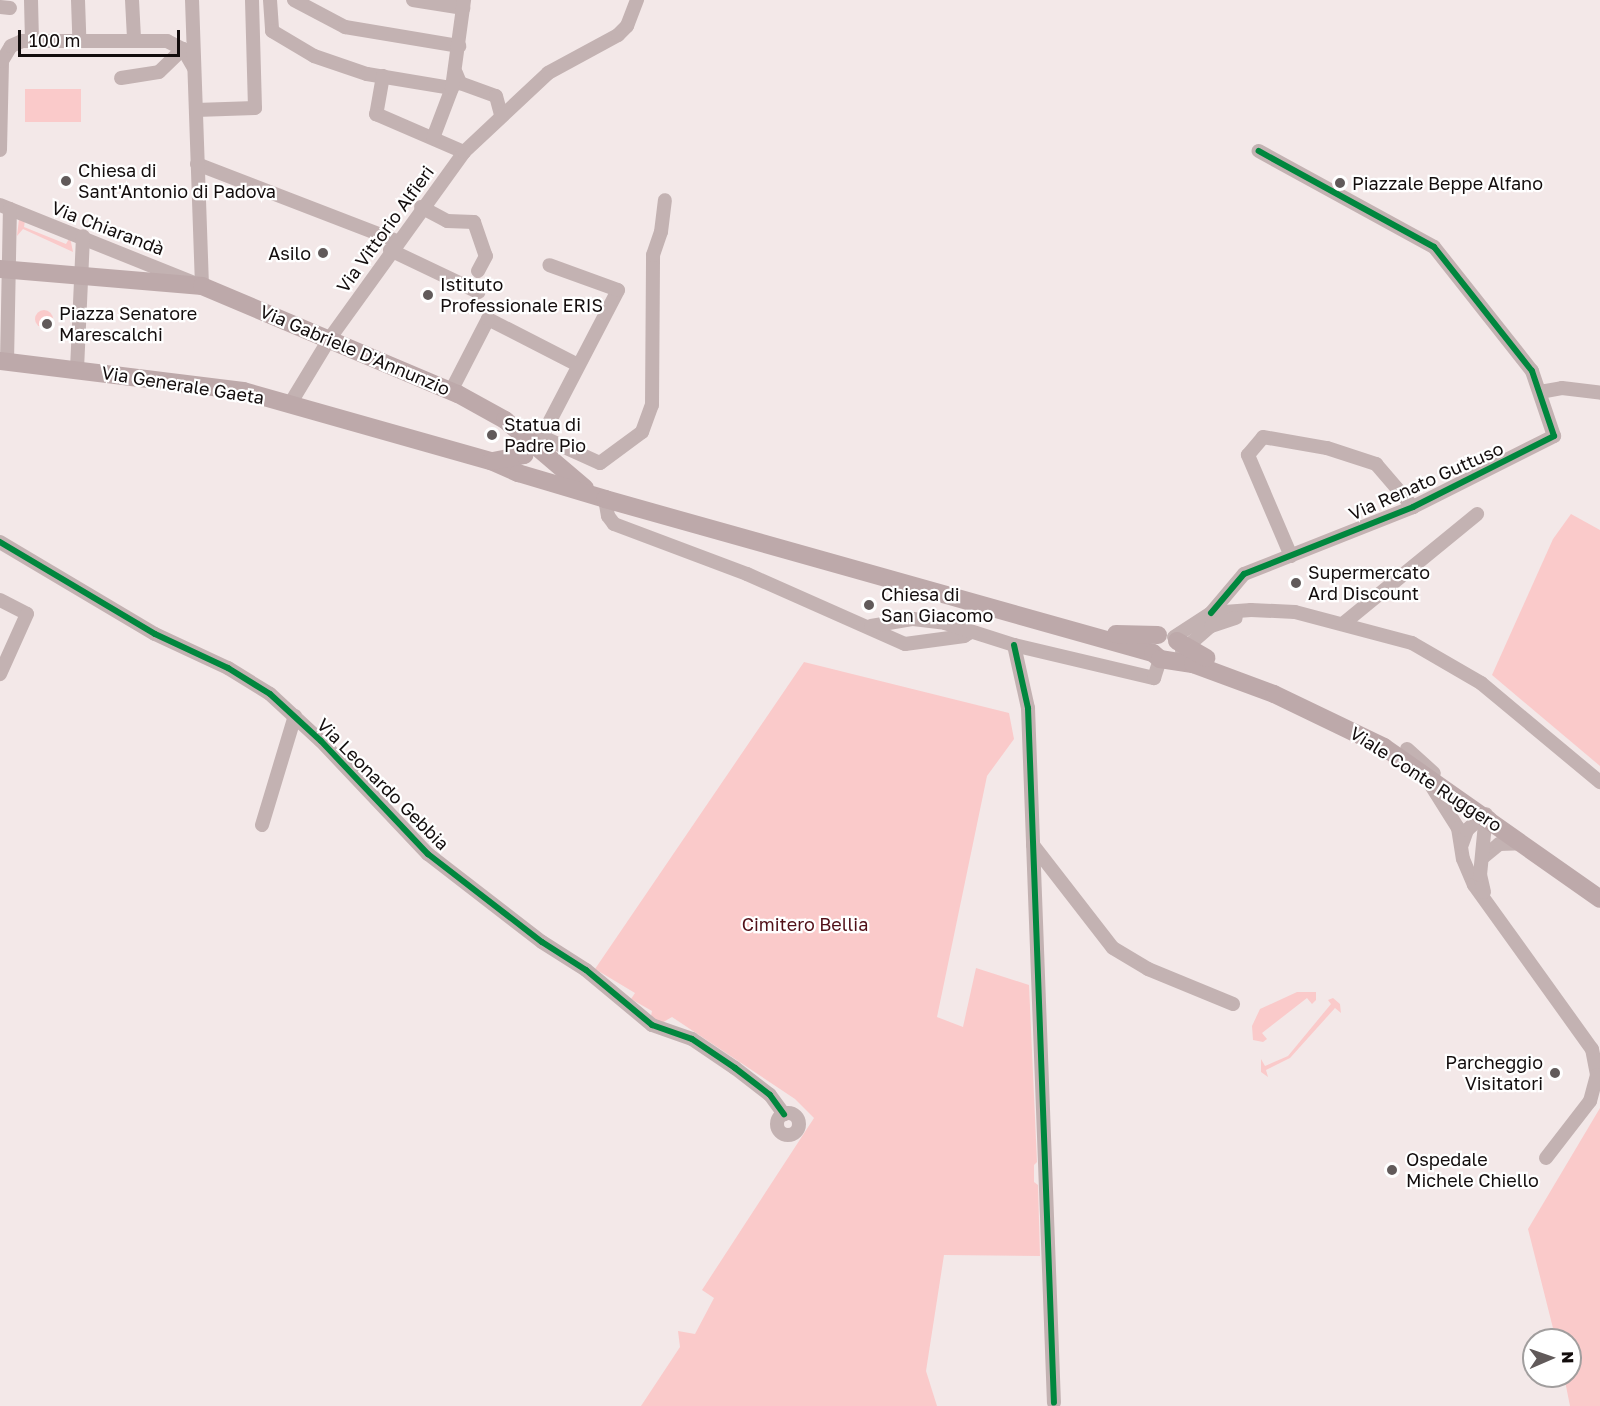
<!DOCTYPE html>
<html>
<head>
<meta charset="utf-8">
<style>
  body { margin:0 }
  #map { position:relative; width:1600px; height:1406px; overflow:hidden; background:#f3e8e8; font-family:"Golos Text",sans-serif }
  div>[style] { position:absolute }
  .green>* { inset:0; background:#facaca; transform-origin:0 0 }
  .round { border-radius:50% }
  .minor>* { height:14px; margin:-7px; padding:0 7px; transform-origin:7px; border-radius:7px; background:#c3b2b2 }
  .minor>.ring { margin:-7px; padding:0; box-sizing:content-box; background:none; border:14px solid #c3b2b2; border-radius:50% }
  .major>* { height:18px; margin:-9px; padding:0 9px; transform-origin:9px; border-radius:9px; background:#bda9aa }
  .cycleway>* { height:6px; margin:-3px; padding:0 3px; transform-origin:3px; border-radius:3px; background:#00873e }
  .dots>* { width:16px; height:16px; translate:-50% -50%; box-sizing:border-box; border:3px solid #fff; border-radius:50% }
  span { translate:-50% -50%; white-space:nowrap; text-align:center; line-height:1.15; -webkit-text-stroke:4.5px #fff; paint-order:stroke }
  .poi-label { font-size:18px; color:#130d0d }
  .left { translate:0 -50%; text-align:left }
  .right { translate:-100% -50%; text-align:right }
  .street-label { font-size:18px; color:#130d0d }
  .park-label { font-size:18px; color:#511018 }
  .north { position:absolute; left:1522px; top:1328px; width:60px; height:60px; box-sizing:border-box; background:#fff; border:2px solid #a19e9e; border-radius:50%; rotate:88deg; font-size:16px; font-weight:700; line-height:24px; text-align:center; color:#130d0d }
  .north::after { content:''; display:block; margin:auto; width:21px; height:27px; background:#615a5a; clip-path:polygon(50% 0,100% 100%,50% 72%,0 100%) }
  .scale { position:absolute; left:18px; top:30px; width:162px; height:27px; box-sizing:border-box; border:3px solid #130d0d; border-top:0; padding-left:8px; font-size:18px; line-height:21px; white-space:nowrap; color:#130d0d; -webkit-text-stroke:4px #fff; paint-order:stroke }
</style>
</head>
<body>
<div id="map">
  <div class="green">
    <i style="left:81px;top:89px;width:33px;height:56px;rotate:90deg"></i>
    <i style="clip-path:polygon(19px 219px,25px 220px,24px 227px,66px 244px,70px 237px,73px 252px,23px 229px,17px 236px)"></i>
    <i class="round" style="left:35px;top:310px;width:18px;height:18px"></i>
    <i style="clip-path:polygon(1571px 514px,1600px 530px,1600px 766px,1492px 675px,1553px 539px)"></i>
    <i style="clip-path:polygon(804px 662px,1009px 713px,1014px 739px,987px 776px,937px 1017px,963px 1027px,976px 968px,1029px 985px,1037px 1162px,1034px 1165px,1034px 1182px,1038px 1185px,1040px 1256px,944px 1255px,926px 1371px,937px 1406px,641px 1406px,680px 1347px,678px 1331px,695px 1334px,714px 1298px,702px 1290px,814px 1118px,795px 1099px,672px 1017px,660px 1024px,651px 1016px,652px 1011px,631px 999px,635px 993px,595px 969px)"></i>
    <i style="clip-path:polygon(1297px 992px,1316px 992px,1316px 1000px,1312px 1004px,1307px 998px,1262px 1033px,1267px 1039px,1263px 1042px,1253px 1040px,1252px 1026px,1260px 1009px)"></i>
    <i style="clip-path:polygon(1333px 998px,1340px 1004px,1341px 1013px,1335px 1008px,1290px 1058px,1266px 1070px,1268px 1077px,1261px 1072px,1261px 1059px,1265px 1066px,1288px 1056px,1331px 1004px,1328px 1000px)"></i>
    <i style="clip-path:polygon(1600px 1108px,1600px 1406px,1570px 1406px,1564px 1376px,1570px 1376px,1570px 1340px,1556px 1340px,1528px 1229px)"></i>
  </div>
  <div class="minor">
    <i style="left:31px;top:0;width:40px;rotate:88.6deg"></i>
    <i style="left:78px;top:0;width:38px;rotate:88deg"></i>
    <i style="left:132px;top:0;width:39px;rotate:87deg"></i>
    <i style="left:270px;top:0;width:31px;rotate:86deg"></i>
    <i style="left:272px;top:31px;width:49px;rotate:30.8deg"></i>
    <i style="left:314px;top:56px;width:56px;rotate:18.8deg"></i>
    <i style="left:367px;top:74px;width:86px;rotate:9.4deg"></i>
    <i style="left:294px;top:0;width:58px;rotate:27.9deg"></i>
    <i style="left:345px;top:27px;width:116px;rotate:9.5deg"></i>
    <i style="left:413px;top:0;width:51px;rotate:9.1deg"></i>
    <i style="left:0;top:7px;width:10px;rotate:6deg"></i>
    <i style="left:456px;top:73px;width:11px;rotate:68deg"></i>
    <i style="left:460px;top:83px;width:38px;rotate:20deg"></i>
    <i style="left:496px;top:96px;width:20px;rotate:75deg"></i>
    <i style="left:383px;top:76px;width:39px;rotate:100deg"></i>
    <i style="left:376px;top:114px;width:96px;rotate:23.4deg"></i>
    <i style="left:121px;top:78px;width:38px;rotate:-9deg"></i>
    <i style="left:159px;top:72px;width:33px;rotate:-44deg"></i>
    <i style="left:196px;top:110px;width:59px;rotate:-1.9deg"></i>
    <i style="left:255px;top:108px;width:108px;rotate:-91.6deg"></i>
    <i style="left:433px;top:138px;width:53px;rotate:-69.2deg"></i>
    <i style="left:452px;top:88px;width:89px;rotate:-82.2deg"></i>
    <i style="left:0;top:150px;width:89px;rotate:-88.7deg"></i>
    <i style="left:2px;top:61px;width:17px;rotate:-59deg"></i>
    <i style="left:11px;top:46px;width:12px;rotate:-24deg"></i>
    <i style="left:22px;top:41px;width:145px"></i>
    <i style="left:167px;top:41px;width:18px;rotate:27deg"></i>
    <i style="left:183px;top:49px;width:22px;rotate:60deg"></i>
    <i style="left:197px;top:164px;width:214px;rotate:21.1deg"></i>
    <i style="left:0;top:205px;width:218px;rotate:21.9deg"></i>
    <i style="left:202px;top:286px;width:286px;rotate:-92deg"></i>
    <i style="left:421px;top:207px;width:30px;rotate:28deg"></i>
    <i style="left:447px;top:221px;width:27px;rotate:2deg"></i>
    <i style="left:474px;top:222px;width:36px;rotate:71deg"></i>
    <i style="left:486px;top:256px;width:17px;rotate:118deg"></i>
    <i style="left:390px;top:250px;width:98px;rotate:25.5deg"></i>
    <i style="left:7px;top:362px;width:153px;rotate:-88.9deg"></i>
    <i style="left:77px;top:369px;width:133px;rotate:-87.4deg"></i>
    <i style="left:451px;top:391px;width:81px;rotate:-62.8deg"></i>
    <i style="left:488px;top:319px;width:101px;rotate:27.1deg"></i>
    <i style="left:1540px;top:392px;width:22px;rotate:-10deg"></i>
    <i style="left:1562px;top:388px;width:38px;rotate:7deg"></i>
    <i style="left:290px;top:404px;width:77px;rotate:-58.8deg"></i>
    <i style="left:330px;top:338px;width:229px;rotate:-54.2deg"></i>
    <i style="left:464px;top:152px;width:115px;rotate:-43.2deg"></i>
    <i style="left:548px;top:73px;width:80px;rotate:-28.5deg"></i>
    <i style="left:618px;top:35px;width:13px;rotate:-45deg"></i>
    <i style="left:627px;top:26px;width:28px;rotate:-69deg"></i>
    <i style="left:518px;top:426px;width:90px;rotate:24.3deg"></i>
    <i style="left:600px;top:463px;width:52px;rotate:-36.4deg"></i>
    <i style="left:642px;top:432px;width:29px;rotate:-70deg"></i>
    <i style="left:652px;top:405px;width:150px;rotate:-89.6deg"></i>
    <i style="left:653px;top:255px;width:24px;rotate:-71deg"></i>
    <i style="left:661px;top:232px;width:32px;rotate:-83deg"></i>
    <i style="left:539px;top:442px;width:171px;rotate:-62.5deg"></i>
    <i style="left:618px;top:290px;width:73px;rotate:-160.1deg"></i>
    <i style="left:605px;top:499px;width:17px;rotate:80deg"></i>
    <i style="left:608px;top:516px;width:10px;rotate:53deg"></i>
    <i style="left:614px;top:524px;width:142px;rotate:20.6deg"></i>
    <i style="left:747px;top:574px;width:173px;rotate:23.9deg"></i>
    <i style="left:905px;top:644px;width:60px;rotate:-7.7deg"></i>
    <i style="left:964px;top:636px;width:8px;rotate:-30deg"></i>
    <i style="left:0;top:542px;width:180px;rotate:30.7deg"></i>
    <i style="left:155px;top:634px;width:81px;rotate:25deg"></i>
    <i style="left:228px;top:668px;width:49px;rotate:31.8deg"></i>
    <i style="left:270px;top:694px;width:69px;rotate:42.7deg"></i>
    <i style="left:321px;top:741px;width:156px;rotate:46.6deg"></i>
    <i style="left:428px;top:854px;width:144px;rotate:37.7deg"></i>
    <i style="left:542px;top:942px;width:52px;rotate:32.5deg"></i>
    <i style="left:586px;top:970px;width:86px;rotate:39.8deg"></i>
    <i style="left:652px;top:1025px;width:42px;rotate:19.3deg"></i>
    <i style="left:692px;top:1039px;width:52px;rotate:34deg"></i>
    <i style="left:735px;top:1068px;width:44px;rotate:37.6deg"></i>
    <i style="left:770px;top:1095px;width:24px;rotate:54deg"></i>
    <i style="left:1291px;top:556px;width:110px;rotate:-113.1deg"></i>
    <i style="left:1248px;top:455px;width:23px;rotate:-50deg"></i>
    <i style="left:1263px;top:437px;width:65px;rotate:9.8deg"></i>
    <i style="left:1327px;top:448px;width:52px;rotate:18.1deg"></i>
    <i style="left:1376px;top:464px;width:57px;rotate:49.3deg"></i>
    <i style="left:0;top:600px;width:30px;rotate:27deg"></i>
    <i style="left:27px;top:614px;width:66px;rotate:114.2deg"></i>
    <i style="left:1211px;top:613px;width:51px;rotate:-49.8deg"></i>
    <i style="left:1244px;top:574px;width:182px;rotate:-21.6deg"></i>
    <i style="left:1413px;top:507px;width:158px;rotate:-26.7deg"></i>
    <i style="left:1554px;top:436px;width:69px;rotate:-108.7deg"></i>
    <i style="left:1532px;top:371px;width:158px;rotate:-128.3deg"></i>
    <i style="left:1434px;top:247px;width:200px;rotate:-151.3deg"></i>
    <i style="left:1344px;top:623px;width:172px;rotate:-39.3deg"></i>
    <i style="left:871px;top:626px;width:43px;rotate:-9.5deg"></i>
    <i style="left:913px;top:619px;width:32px;rotate:7deg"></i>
    <i style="left:945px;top:623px;width:72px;rotate:17.7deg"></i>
    <i style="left:1014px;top:645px;width:144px;rotate:13.3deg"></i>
    <i style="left:1154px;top:678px;width:20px;rotate:-72deg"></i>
    <i style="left:1174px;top:637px;width:44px;rotate:-33deg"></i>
    <i style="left:1211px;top:613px;width:40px;rotate:-4.3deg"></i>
    <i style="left:1251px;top:610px;width:44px;rotate:2.6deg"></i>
    <i style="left:1295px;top:612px;width:121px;rotate:14.8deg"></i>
    <i style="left:1412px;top:643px;width:80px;rotate:30.1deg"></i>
    <i style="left:1481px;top:683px;width:155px;rotate:39.8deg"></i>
    <i style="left:1014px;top:645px;width:65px;rotate:77.5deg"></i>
    <i style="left:1028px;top:708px;width:695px;rotate:87.86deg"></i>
    <i style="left:1182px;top:651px;width:38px;rotate:-41deg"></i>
    <i style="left:1211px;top:626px;width:26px;rotate:-18deg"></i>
    <i style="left:1407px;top:749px;width:36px;rotate:42deg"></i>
    <i style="left:1429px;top:782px;width:54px;rotate:57.8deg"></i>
    <i style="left:1458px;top:828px;width:31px;rotate:81deg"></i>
    <i style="left:1463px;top:859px;width:28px;rotate:67deg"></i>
    <i style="left:1474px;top:885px;width:202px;rotate:54.3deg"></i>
    <i style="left:1592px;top:1049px;width:26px;rotate:79deg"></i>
    <i style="left:1597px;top:1075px;width:27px;rotate:105deg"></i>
    <i style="left:1590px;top:1101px;width:72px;rotate:127.7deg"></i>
    <i style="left:262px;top:825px;width:114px;rotate:-73.2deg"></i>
    <i style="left:1462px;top:844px;width:15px;rotate:-70deg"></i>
    <i style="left:1467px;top:830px;width:15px;rotate:-42deg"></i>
    <i style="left:1478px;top:820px;width:12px;rotate:-9deg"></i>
    <i style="left:1033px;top:845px;width:130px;rotate:52.2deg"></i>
    <i style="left:1113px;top:948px;width:41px;rotate:31deg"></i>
    <i style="left:1148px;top:969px;width:92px;rotate:22.4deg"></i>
    <i style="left:1482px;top:858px;width:22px;rotate:-39deg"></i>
    <i style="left:1499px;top:844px;width:23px;rotate:-2deg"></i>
    <i style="left:1484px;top:892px;width:17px;rotate:-103deg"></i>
    <i style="left:1480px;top:875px;width:61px;rotate:-84.4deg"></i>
    <i class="ring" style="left:777px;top:1113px;width:8px;height:8px"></i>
  </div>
  <div class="major">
    <i style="left:0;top:269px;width:203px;rotate:4.8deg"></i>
    <i style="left:202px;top:286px;width:278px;rotate:22.9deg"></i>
    <i style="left:458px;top:394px;width:54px;rotate:29deg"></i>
    <i style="left:505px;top:420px;width:105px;rotate:40.4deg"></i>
    <i style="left:0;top:361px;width:245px;rotate:7deg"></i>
    <i style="left:243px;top:391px;width:258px;rotate:15.8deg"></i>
    <i style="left:491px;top:461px;width:30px;rotate:24deg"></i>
    <i style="left:518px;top:473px;width:91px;rotate:16.6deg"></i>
    <i style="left:605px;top:499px;width:569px;rotate:15.7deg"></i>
    <i style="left:1153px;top:653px;width:9px;rotate:41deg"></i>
    <i style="left:1160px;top:659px;width:33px;rotate:9deg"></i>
    <i style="left:1193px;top:664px;width:86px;rotate:20.3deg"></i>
    <i style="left:1274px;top:694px;width:122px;rotate:25.7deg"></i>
    <i style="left:1384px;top:747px;width:264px;rotate:35.1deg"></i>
    <i style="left:493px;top:461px;width:32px;rotate:-11deg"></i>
    <i style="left:524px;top:455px;width:18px;rotate:-84deg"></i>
    <i style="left:1116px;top:634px;width:42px;rotate:1.4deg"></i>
    <i style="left:1177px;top:641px;width:34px;rotate:30deg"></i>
  </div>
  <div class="cycleway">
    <i style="left:0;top:542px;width:180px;rotate:30.7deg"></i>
    <i style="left:155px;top:634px;width:81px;rotate:25deg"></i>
    <i style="left:228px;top:668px;width:49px;rotate:31.8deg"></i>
    <i style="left:270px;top:694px;width:69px;rotate:42.7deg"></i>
    <i style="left:321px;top:741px;width:156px;rotate:46.6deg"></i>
    <i style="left:428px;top:854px;width:144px;rotate:37.7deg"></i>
    <i style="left:542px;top:942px;width:52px;rotate:32.5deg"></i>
    <i style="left:586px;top:970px;width:86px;rotate:39.8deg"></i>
    <i style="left:652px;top:1025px;width:42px;rotate:19.3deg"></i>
    <i style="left:692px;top:1039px;width:52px;rotate:34deg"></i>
    <i style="left:735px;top:1068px;width:44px;rotate:37.6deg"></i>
    <i style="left:770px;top:1095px;width:24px;rotate:54deg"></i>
    <i style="left:1211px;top:613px;width:51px;rotate:-49.8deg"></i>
    <i style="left:1244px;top:574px;width:182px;rotate:-21.6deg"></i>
    <i style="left:1413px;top:507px;width:158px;rotate:-26.7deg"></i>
    <i style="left:1554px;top:436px;width:69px;rotate:-108.7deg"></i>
    <i style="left:1532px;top:371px;width:158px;rotate:-128.3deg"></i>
    <i style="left:1434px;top:247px;width:200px;rotate:-151.3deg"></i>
    <i style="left:1014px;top:645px;width:65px;rotate:77.5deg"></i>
    <i style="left:1028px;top:708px;width:695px;rotate:87.86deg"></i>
  </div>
  <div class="dots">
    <i style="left:66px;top:181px;background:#615a5a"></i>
    <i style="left:1340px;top:183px;background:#615a5a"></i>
    <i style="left:323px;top:253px;background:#615a5a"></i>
    <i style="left:428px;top:295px;background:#615a5a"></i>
    <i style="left:47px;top:324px;background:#615a5a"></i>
    <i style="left:492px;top:435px;background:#615a5a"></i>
    <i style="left:1296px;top:583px;background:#615a5a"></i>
    <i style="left:869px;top:605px;background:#615a5a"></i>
    <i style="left:1555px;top:1073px;background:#615a5a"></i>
    <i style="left:1392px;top:1170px;background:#615a5a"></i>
  </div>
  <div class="poi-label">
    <span class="left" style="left:78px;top:181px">Chiesa di<br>Sant'Antonio di Padova</span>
    <span class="left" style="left:1352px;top:183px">Piazzale Beppe Alfano</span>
    <span class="right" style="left:311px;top:253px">Asilo</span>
    <span class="left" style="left:440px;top:295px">Istituto<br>Professionale ERIS</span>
    <span class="left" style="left:59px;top:324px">Piazza Senatore<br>Marescalchi</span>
    <span class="left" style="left:504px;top:435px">Statua di<br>Padre Pio</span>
    <span class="left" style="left:1308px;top:583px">Supermercato<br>Ard Discount</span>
    <span class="left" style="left:881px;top:605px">Chiesa di<br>San Giacomo</span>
    <span class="right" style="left:1543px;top:1073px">Parcheggio<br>Visitatori</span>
    <span class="left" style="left:1406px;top:1170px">Ospedale<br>Michele Chiello</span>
  </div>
  <div class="street-label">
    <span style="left:108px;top:228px;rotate:21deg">Via Chiarandà</span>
    <span style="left:385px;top:229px;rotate:-54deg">Via Vittorio Alfieri</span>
    <span style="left:355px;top:350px;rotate:23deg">Via Gabriele D'Annunzio</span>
    <span style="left:183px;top:385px;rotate:9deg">Via Generale Gaeta</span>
    <span style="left:1426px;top:481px;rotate:-24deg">Via Renato Guttuso</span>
    <span style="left:1426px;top:779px;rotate:33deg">Viale Conte Ruggero</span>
    <span style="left:383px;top:784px;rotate:45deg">Via Leonardo Gebbia</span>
  </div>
  <div class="park-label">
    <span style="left:805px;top:924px">Cimitero Bellia</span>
  </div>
  <div class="north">N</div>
  <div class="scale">100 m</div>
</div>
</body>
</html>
